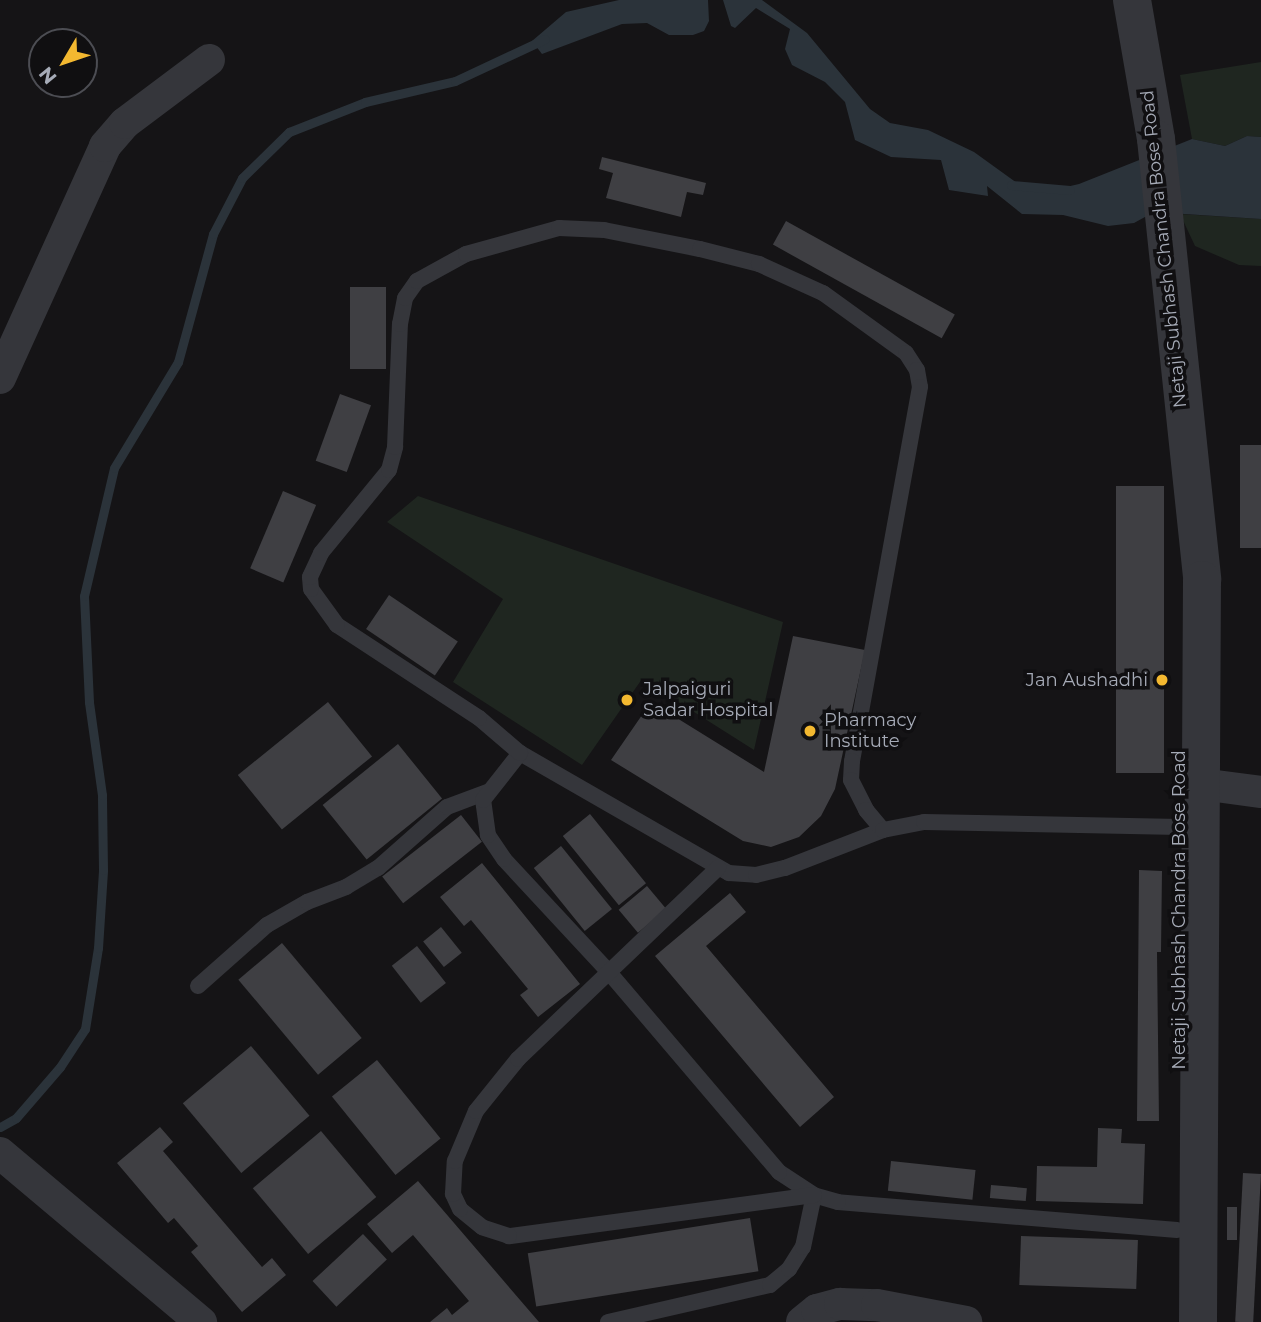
<!DOCTYPE html>
<html>
<head>
<meta charset="utf-8">
<style>
  body { margin:0 }
  #map { position:relative; width:1261px; height:1322px; overflow:hidden; background:#151416; font-family:Montserrat,sans-serif }
  div>[style] { position:absolute }
  .green>* { inset:0; background:#1f2620 }
  .water>* { inset:0; background:#2b333a }
  .stream>* { height:9px; margin:-4.5px; padding:0 4.5px; transform-origin:4.5px; border-radius:4.5px; background:#2b333a }
  .building>* { inset:0; background:#3f3f43; transform-origin:0 0 }
  .service>* { height:16px; margin:-8px; padding:0 8px; transform-origin:8px; border-radius:8px; background:#35363b }
  .minor>* { height:32px; margin:-16px; padding:0 16px; transform-origin:16px; border-radius:16px; background:#35363b }
  .tertiary>* { height:38px; margin:-19px; padding:0 19px; transform-origin:19px; border-radius:19px; background:#35363b }
  .dots>* { width:19px; height:19px; translate:-50% -50%; box-sizing:border-box; border:4px solid #100f11; border-radius:50% }
  span { translate:-50% -50%; white-space:nowrap; text-align:center; line-height:1.15; -webkit-text-stroke:7px #100f11; paint-order:stroke }
  .street-label { font-size:18px; color:#a6abb7 }
  .poi-label { font-size:18px; color:#a6abb7 }
  .right { translate:-100% -50%; text-align:right }
  .left { translate:0 -50%; text-align:left }
  .north { position:absolute; left:28px; top:28px; width:70px; height:70px; box-sizing:border-box; background:#100f11; border:2px solid #4c4d53; border-radius:50%; rotate:231deg; font-size:19px; font-weight:700; line-height:28px; text-align:center; color:#a6abb7 }
  .north::after { content:''; display:block; margin:auto; width:24px; height:32px; background:#f3b830; clip-path:polygon(50% 0,100% 100%,50% 72%,0 100%) }
</style>
</head>
<body>
<div id="map">
  <div class="green">
    <i style="clip-path:polygon(1261px 62px,1261px 137px,1247px 136px,1225px 146px,1192px 139px,1180px 75px)"></i>
    <i style="clip-path:polygon(1180px 214px,1261px 219px,1261px 266px,1239px 265px,1195px 246px)"></i>
    <i style="clip-path:polygon(418px 496px,783px 622px,754px 750px,642px 679px,582px 765px,453px 682px,503px 599px,387px 522px)"></i>
  </div>
  <div class="water">
    <i style="clip-path:polygon(619px 0,708px 0,709px 21px,704px 31px,693px 35px,669px 35px,647px 23px,622px 24px,542px 54px,532px 41px,566px 12px)"></i>
    <i style="clip-path:polygon(723px 0,762px 0,807px 33px,870px 109px,890px 123px,928px 130px,974px 152px,1024px 188px,1053px 190px,1079px 184px,1192px 139px,1225px 146px,1247px 136px,1261px 137px,1261px 219px,1154px 212px,1134px 223px,1108px 226px,1063px 215px,1022px 214px,987px 186px,988px 196px,949px 190px,941px 160px,891px 157px,855px 140px,845px 102px,825px 82px,792px 65px,785px 49px,790px 29px,756px 8px,735px 28px,731px 26px)"></i>
  </div>
  <div class="stream">
    <i style="left:1011px;top:185px;width:59px;rotate:4.8deg"></i>
    <i style="left:0;top:1127px;width:18px;rotate:-29deg"></i>
    <i style="left:16px;top:1118px;width:67px;rotate:-49.2deg"></i>
    <i style="left:60px;top:1067px;width:45px;rotate:-56.7deg"></i>
    <i style="left:85px;top:1029px;width:82px;rotate:-80.9deg"></i>
    <i style="left:98px;top:948px;width:78px;rotate:-86.3deg"></i>
    <i style="left:103px;top:870px;width:75px;rotate:-90.8deg"></i>
    <i style="left:102px;top:795px;width:94px;rotate:-98deg"></i>
    <i style="left:89px;top:702px;width:106px;rotate:-92.7deg"></i>
    <i style="left:84px;top:596px;width:131px;rotate:-76.8deg"></i>
    <i style="left:114px;top:468px;width:124px;rotate:-58.9deg"></i>
    <i style="left:178px;top:362px;width:133px;rotate:-74.7deg"></i>
    <i style="left:213px;top:234px;width:63px;rotate:-62.6deg"></i>
    <i style="left:242px;top:178px;width:66px;rotate:-44.4deg"></i>
    <i style="left:289px;top:132px;width:82px;rotate:-21.5deg"></i>
    <i style="left:365px;top:102px;width:92px;rotate:-13.1deg"></i>
    <i style="left:455px;top:81px;width:99px;rotate:-25deg"></i>
  </div>
  <div class="building">
    <i style="clip-path:polygon(602px 157px,706px 183px,703px 195px,687px 192px,681px 217px,606px 198px,613px 173px,599px 169px)"></i>
    <i style="left:786px;top:221px;width:193px;height:27px;rotate:29deg"></i>
    <i style="left:350px;top:287px;width:36px;height:82px"></i>
    <i style="left:340px;top:394px;width:33px;height:71px;rotate:20deg"></i>
    <i style="left:1240px;top:445px;width:21px;height:103px"></i>
    <i style="left:1116px;top:486px;width:48px;height:287px"></i>
    <i style="left:283px;top:491px;width:36px;height:84px;rotate:23deg"></i>
    <i style="left:389px;top:595px;width:83px;height:41px;rotate:34deg"></i>
    <i style="clip-path:polygon(793px 636px,865px 650px,835px 789px,821px 816px,799px 837px,771px 847px,743px 841px,611px 760px,651px 702px,764px 772px)"></i>
    <i style="left:328px;top:702px;width:70px;height:116px;rotate:51deg"></i>
    <i style="left:398px;top:744px;width:70px;height:97px;rotate:51deg"></i>
    <i style="left:590px;top:814px;width:89px;height:35px;rotate:51deg"></i>
    <i style="left:461px;top:815px;width:34px;height:100px;rotate:52deg"></i>
    <i style="left:561px;top:846px;width:81px;height:35px;rotate:51deg"></i>
    <i style="clip-path:polygon(482px 863px,580px 984px,538px 1017px,520px 995px,528px 989px,471px 920px,464px 926px,440px 897px)"></i>
    <i style="clip-path:polygon(1139px 870px,1162px 871px,1161px 952px,1157px 952px,1159px 1121px,1137px 1121px)"></i>
    <i style="left:647px;top:886px;width:30px;height:37px;rotate:50deg"></i>
    <i style="clip-path:polygon(730px 893px,746px 912px,706px 946px,834px 1097px,800px 1127px,655px 956px)"></i>
    <i style="left:441px;top:927px;width:33px;height:23px;rotate:51deg"></i>
    <i style="left:282px;top:943px;width:124px;height:57px;rotate:50deg"></i>
    <i style="left:417px;top:946px;width:47px;height:32px;rotate:52deg"></i>
    <i style="left:251px;top:1046px;width:91px;height:89px;rotate:50deg"></i>
    <i style="left:377px;top:1060px;width:101px;height:58px;rotate:51deg"></i>
    <i style="clip-path:polygon(160px 1127px,173px 1142px,163px 1151px,262px 1267px,272px 1258px,286px 1275px,242px 1312px,191px 1252px,198px 1246px,174px 1218px,168px 1223px,117px 1163px)"></i>
    <i style="clip-path:polygon(1098px 1128px,1122px 1129px,1121px 1143px,1145px 1144px,1143px 1204px,1036px 1201px,1037px 1166px,1097px 1167px)"></i>
    <i style="left:321px;top:1131px;width:86px;height:89px;rotate:50deg"></i>
    <i style="left:891px;top:1161px;width:85px;height:30px;rotate:6deg"></i>
    <i style="left:1243px;top:1173px;width:18px;height:149px;rotate:3deg"></i>
    <i style="clip-path:polygon(418px 1181px,539px 1322px,430px 1322px,447px 1308px,452px 1315px,469px 1301px,413px 1235px,392px 1253px,367px 1224px)"></i>
    <i style="left:991px;top:1185px;width:36px;height:13px;rotate:5deg"></i>
    <i style="left:1227px;top:1207px;width:10px;height:33px"></i>
    <i style="left:750px;top:1218px;width:54px;height:225px;rotate:81deg"></i>
    <i style="left:363px;top:1234px;width:35px;height:69px;rotate:47deg"></i>
    <i style="left:1021px;top:1236px;width:117px;height:49px;rotate:2deg"></i>
  </div>
  <div class="service">
    <i style="left:520px;top:753px;width:241px;rotate:29.9deg"></i>
    <i style="left:729px;top:873px;width:27px;rotate:4deg"></i>
    <i style="left:756px;top:875px;width:30px;rotate:-14deg"></i>
    <i style="left:785px;top:868px;width:105px;rotate:-21.2deg"></i>
    <i style="left:198px;top:986px;width:92px;rotate:-41.5deg"></i>
    <i style="left:267px;top:925px;width:46px;rotate:-29.9deg"></i>
    <i style="left:307px;top:902px;width:42px;rotate:-21deg"></i>
    <i style="left:346px;top:887px;width:37px;rotate:-31deg"></i>
    <i style="left:378px;top:868px;width:92px;rotate:-41.5deg"></i>
    <i style="left:447px;top:807px;width:43px;rotate:-20.6deg"></i>
    <i style="left:1177px;top:1230px;width:340px;rotate:-175.3deg"></i>
    <i style="left:838px;top:1202px;width:25px;rotate:-164deg"></i>
    <i style="left:814px;top:1195px;width:42px;rotate:-146.7deg"></i>
    <i style="left:779px;top:1172px;width:265px;rotate:-130.4deg"></i>
    <i style="left:607px;top:970px;width:151px;rotate:-132.9deg"></i>
    <i style="left:504px;top:859px;width:29px;rotate:-124deg"></i>
    <i style="left:488px;top:835px;width:35px;rotate:-98deg"></i>
    <i style="left:483px;top:800px;width:60px;rotate:-51.8deg"></i>
    <i style="left:520px;top:753px;width:54px;rotate:-139.5deg"></i>
    <i style="left:479px;top:718px;width:170px;rotate:-146.8deg"></i>
    <i style="left:337px;top:625px;width:44px;rotate:-125.8deg"></i>
    <i style="left:311px;top:589px;width:12px;rotate:-95deg"></i>
    <i style="left:310px;top:577px;width:26px;rotate:-65deg"></i>
    <i style="left:321px;top:553px;width:107px;rotate:-50.7deg"></i>
    <i style="left:389px;top:470px;width:24px;rotate:-75deg"></i>
    <i style="left:395px;top:447px;width:123px;rotate:-87.7deg"></i>
    <i style="left:400px;top:324px;width:26px;rotate:-79deg"></i>
    <i style="left:405px;top:298px;width:21px;rotate:-55deg"></i>
    <i style="left:417px;top:281px;width:56px;rotate:-28.9deg"></i>
    <i style="left:466px;top:254px;width:97px;rotate:-15.6deg"></i>
    <i style="left:559px;top:228px;width:45px;rotate:2.5deg"></i>
    <i style="left:604px;top:230px;width:98px;rotate:11.2deg"></i>
    <i style="left:700px;top:249px;width:61px;rotate:14.3deg"></i>
    <i style="left:759px;top:264px;width:70px;rotate:24.4deg"></i>
    <i style="left:823px;top:293px;width:102px;rotate:35.9deg"></i>
    <i style="left:906px;top:353px;width:20px;rotate:57deg"></i>
    <i style="left:917px;top:370px;width:17px;rotate:80deg"></i>
    <i style="left:920px;top:387px;width:380px;rotate:100.3deg"></i>
    <i style="left:852px;top:761px;width:19px;rotate:93deg"></i>
    <i style="left:851px;top:780px;width:34px;rotate:63deg"></i>
    <i style="left:866px;top:810px;width:26px;rotate:50deg"></i>
    <i style="left:883px;top:830px;width:42px;rotate:-11deg"></i>
    <i style="left:924px;top:822px;width:256px;rotate:1.1deg"></i>
    <i style="left:608px;top:1322px;width:166px;rotate:-12.9deg"></i>
    <i style="left:770px;top:1285px;width:25px;rotate:-40deg"></i>
    <i style="left:789px;top:1269px;width:26px;rotate:-58deg"></i>
    <i style="left:803px;top:1247px;width:53px;rotate:-78.1deg"></i>
    <i style="left:814px;top:1195px;width:308px;rotate:172.3deg"></i>
    <i style="left:509px;top:1236px;width:28px;rotate:-162deg"></i>
    <i style="left:482px;top:1227px;width:28px;rotate:-141deg"></i>
    <i style="left:460px;top:1209px;width:17px;rotate:-115deg"></i>
    <i style="left:453px;top:1194px;width:33px;rotate:-87deg"></i>
    <i style="left:455px;top:1161px;width:54px;rotate:-67.2deg"></i>
    <i style="left:476px;top:1111px;width:67px;rotate:-51.1deg"></i>
    <i style="left:518px;top:1059px;width:277px;rotate:-43.7deg"></i>
  </div>
  <div class="minor">
    <i style="left:0;top:378px;width:255px;rotate:-65.6deg"></i>
    <i style="left:105px;top:146px;width:30px;rotate:-49deg"></i>
    <i style="left:125px;top:123px;width:105px;rotate:-36.9deg"></i>
    <i style="left:1201px;top:784px;width:61px;rotate:7.6deg"></i>
    <i style="left:0;top:1153px;width:263px;rotate:40.1deg"></i>
    <i style="left:802px;top:1322px;width:19px;rotate:-39deg"></i>
    <i style="left:817px;top:1310px;width:24px;rotate:-15deg"></i>
    <i style="left:840px;top:1304px;width:37px;rotate:2deg"></i>
    <i style="left:877px;top:1305px;width:91px;rotate:10.8deg"></i>
  </div>
  <div class="tertiary">
    <i style="left:1132px;top:0;width:141px;rotate:80.2deg"></i>
    <i style="left:1156px;top:139px;width:443px;rotate:84deg"></i>
    <i style="left:1202px;top:580px;width:742px;rotate:90.31deg"></i>
  </div>
  <div class="dots">
    <i style="left:1162px;top:680px;background:#f3b830"></i>
    <i style="left:627px;top:700px;background:#f3b830"></i>
    <i style="left:810px;top:731px;background:#f3b830"></i>
  </div>
  <div class="street-label">
    <span style="left:1164px;top:249px;rotate:-96deg">Netaji Subhash Chandra Bose Road</span>
    <span style="left:1179px;top:910px;rotate:-90deg">Netaji Subhash Chandra Bose Road</span>
  </div>
  <div class="poi-label">
    <span class="right" style="left:1148px;top:680px">Jan Aushadhi</span>
    <span class="left" style="left:643px;top:700px">Jalpaiguri<br>Sadar Hospital</span>
    <span class="left" style="left:824px;top:731px">Pharmacy<br>Institute</span>
  </div>
  <div class="north">N</div>
</div>
</body>
</html>
